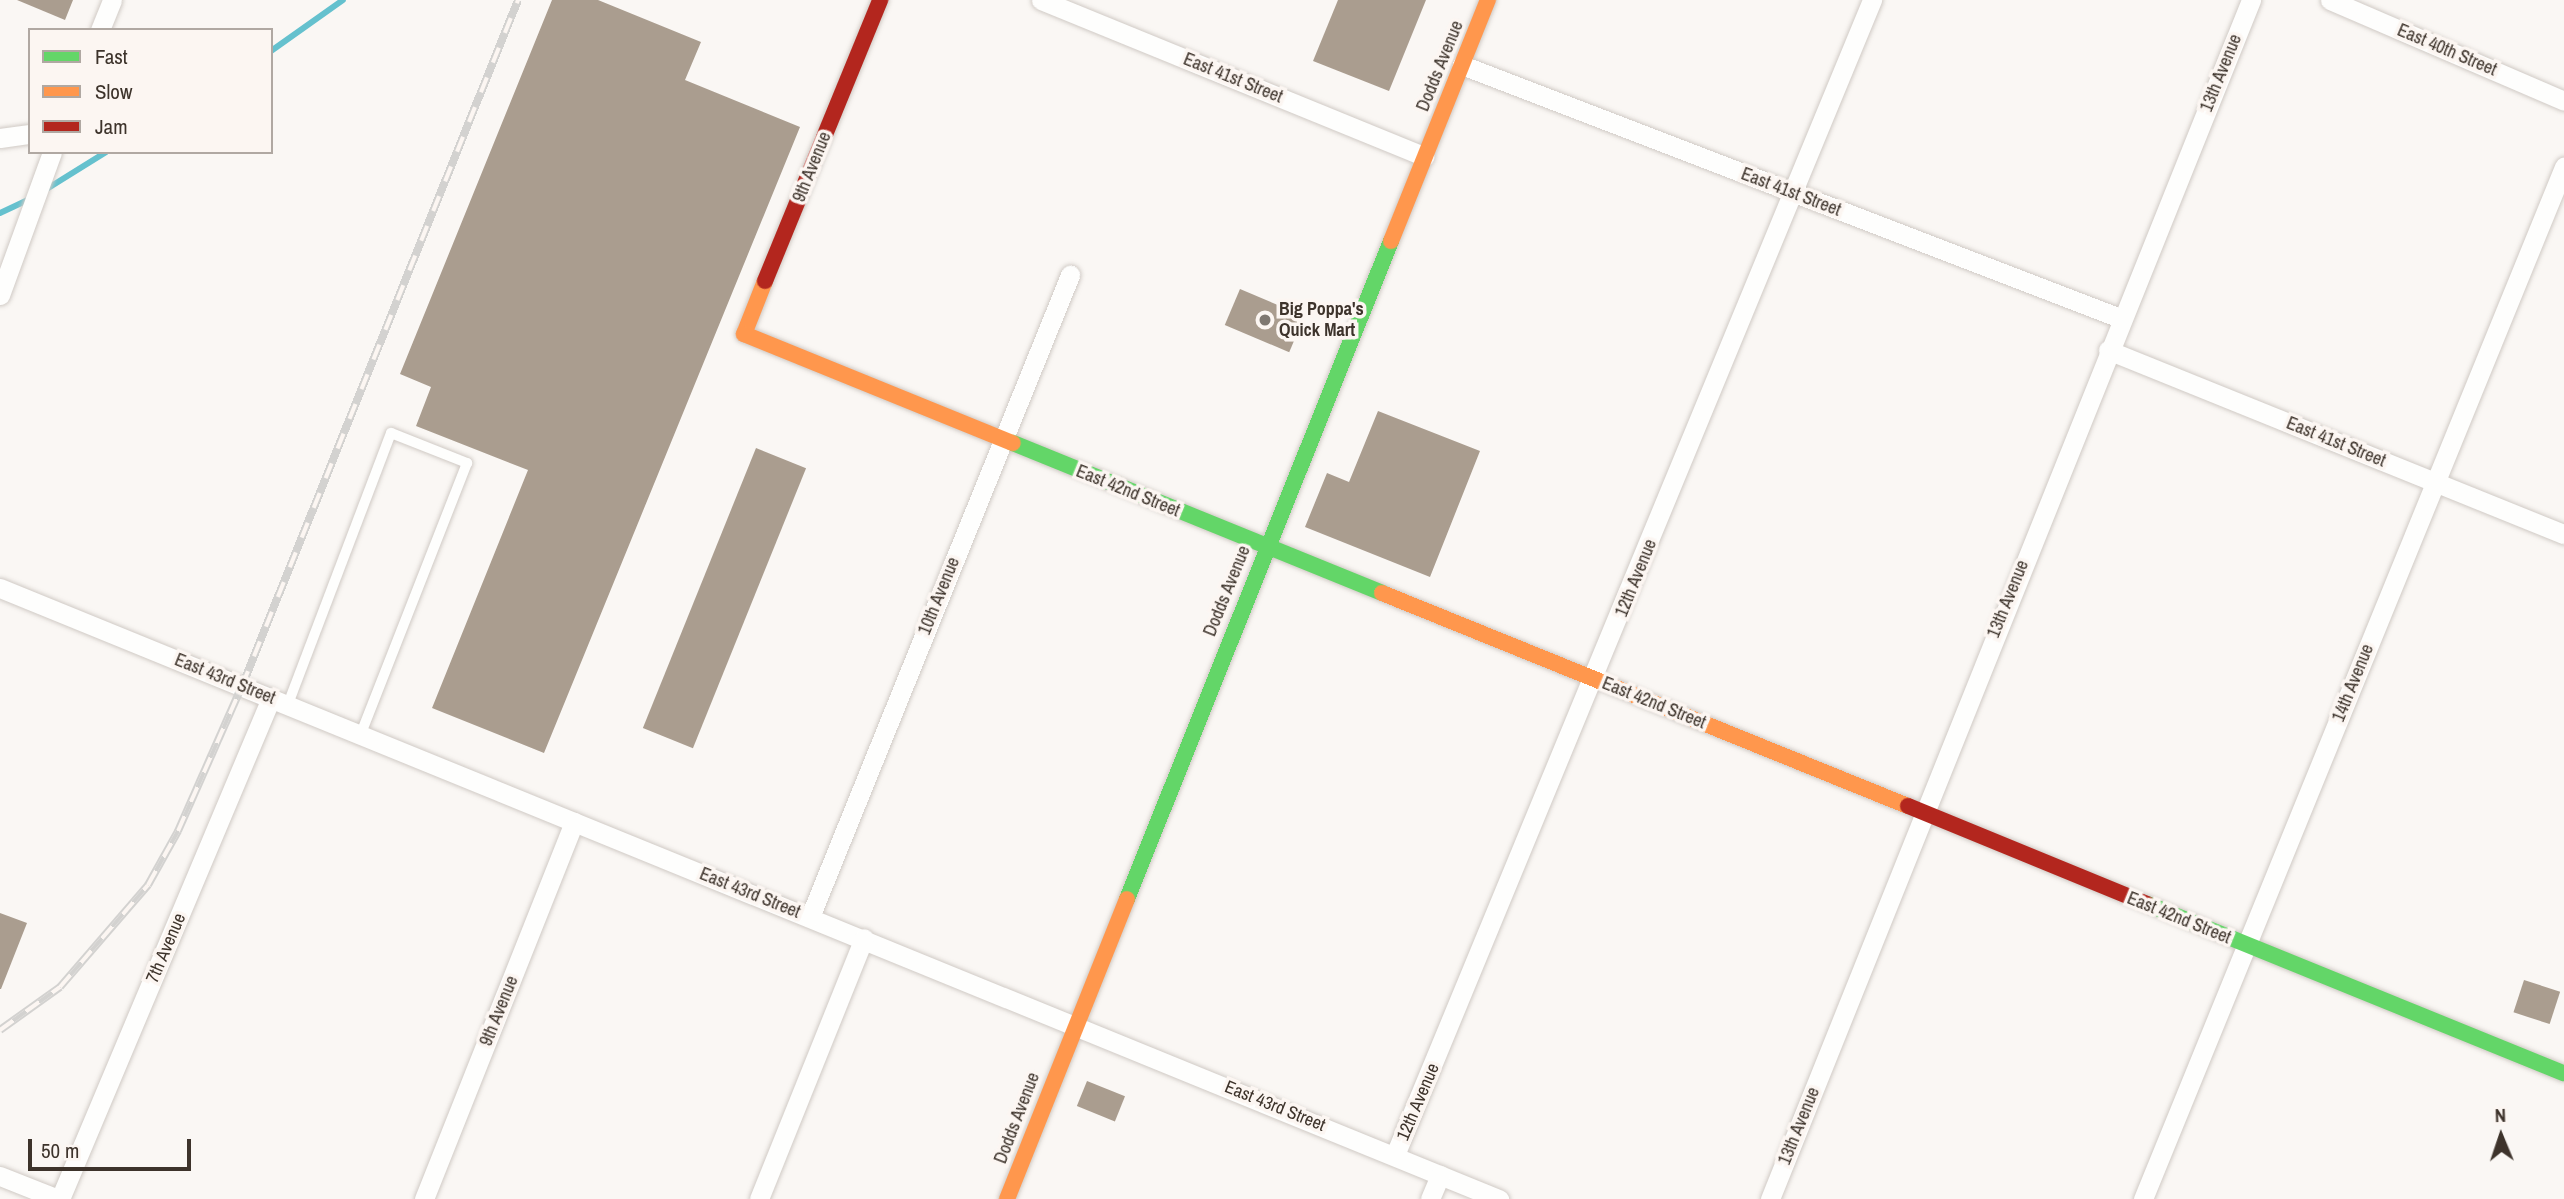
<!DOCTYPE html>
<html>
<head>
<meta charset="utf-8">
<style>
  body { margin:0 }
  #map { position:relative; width:2564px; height:1199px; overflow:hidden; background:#faf7f4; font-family:"Archivo Narrow",sans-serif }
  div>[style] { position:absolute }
  .stream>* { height:6px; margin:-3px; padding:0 3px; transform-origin:3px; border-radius:3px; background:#65c1ce }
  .building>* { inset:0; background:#aa9d8f; transform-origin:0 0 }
  .roads { filter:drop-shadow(0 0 2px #d0cac5) drop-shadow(0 0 2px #d0cac5) }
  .lane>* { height:10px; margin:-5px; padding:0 5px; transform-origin:5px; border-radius:5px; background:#fefefd }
  .street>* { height:19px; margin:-9.5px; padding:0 9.5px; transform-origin:9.5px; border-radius:9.5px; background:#fefefd }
  .fast>* { height:16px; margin:-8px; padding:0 8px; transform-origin:8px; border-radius:8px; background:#63d668 }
  .slow>* { height:16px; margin:-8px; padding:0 8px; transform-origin:8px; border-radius:8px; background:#ff974d }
  .jam>* { height:16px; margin:-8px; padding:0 8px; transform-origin:8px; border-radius:8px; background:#b3261e }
  .rail>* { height:8px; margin-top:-4px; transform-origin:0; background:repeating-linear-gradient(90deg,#fcf6f2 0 16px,#d3d2d0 0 32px); box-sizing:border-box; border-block:2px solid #d3d2d0 }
  .dots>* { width:19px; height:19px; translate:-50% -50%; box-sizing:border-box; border:4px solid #fcf6f2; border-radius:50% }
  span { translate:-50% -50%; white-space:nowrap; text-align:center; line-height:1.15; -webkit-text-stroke:7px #fcf6f2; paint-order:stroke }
  .street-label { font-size:18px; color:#3d332b }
  .poi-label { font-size:18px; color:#3d332b; font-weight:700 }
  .left { translate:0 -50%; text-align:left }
  .legend { position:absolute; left:28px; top:28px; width:245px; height:126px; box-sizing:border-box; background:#fcf6f2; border:2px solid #b0a8a2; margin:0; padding:9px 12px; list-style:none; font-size:21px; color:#3d332b }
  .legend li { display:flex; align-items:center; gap:14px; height:35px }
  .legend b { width:35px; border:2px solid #b0a8a2 }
  .north { position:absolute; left:2466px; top:1101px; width:70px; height:70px; -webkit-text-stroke:5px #fcf6f2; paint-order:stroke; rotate:358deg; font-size:19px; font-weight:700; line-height:28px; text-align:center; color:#3d332b }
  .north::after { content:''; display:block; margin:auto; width:24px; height:32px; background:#3d332b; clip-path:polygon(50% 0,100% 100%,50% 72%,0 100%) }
  .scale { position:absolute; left:28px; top:1139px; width:163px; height:32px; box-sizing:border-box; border:4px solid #3d332b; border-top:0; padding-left:9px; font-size:21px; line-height:24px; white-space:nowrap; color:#3d332b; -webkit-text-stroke:5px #fcf6f2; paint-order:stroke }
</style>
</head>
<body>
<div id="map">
  <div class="stream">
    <i style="left:271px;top:51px;width:88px;rotate:-35.3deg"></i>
    <i style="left:45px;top:190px;width:72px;rotate:-31.9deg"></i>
    <i style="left:0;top:213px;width:33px;rotate:-25deg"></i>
  </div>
  <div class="building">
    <i style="clip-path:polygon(17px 0,73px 0,65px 20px)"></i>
    <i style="clip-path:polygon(552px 0,598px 0,701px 42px,685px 80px,800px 127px,544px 753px,432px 708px,528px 470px,416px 426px,431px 387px,400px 374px)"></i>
    <i style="clip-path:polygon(1338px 0,1426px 0,1389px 91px,1313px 61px)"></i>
    <i style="left:1240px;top:289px;width:70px;height:39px;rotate:23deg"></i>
    <i style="clip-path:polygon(1378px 411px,1480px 451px,1430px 577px,1305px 527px,1327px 473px,1349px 482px)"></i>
    <i style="left:756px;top:448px;width:54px;height:302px;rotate:22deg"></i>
    <i style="clip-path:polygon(0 913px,27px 923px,1px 989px,0 989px)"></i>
    <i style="left:2524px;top:980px;width:38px;height:34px;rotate:18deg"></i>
    <i style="left:1087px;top:1081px;width:41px;height:27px;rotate:22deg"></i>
  </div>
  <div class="roads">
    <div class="lane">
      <i style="left:288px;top:704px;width:290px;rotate:-69.2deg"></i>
      <i style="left:391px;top:433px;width:82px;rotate:21.5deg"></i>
      <i style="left:467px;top:463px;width:291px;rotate:111.4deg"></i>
    </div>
    <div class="street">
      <i style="left:1041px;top:0;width:414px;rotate:22.2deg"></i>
      <i style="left:2330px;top:0;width:255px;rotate:23.3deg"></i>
      <i style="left:100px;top:30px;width:32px;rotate:-68deg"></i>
      <i style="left:1462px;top:65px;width:705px;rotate:21.03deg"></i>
      <i style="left:0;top:138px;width:30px;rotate:-8deg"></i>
      <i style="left:0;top:295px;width:152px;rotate:-70deg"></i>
      <i style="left:2108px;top:350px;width:492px;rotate:22deg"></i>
      <i style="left:0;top:588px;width:1619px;rotate:22.18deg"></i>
      <i style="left:810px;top:917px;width:693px;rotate:-67.95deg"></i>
      <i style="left:1395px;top:1155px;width:1250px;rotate:-67.56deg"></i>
      <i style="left:0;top:1176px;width:62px;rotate:21.6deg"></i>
      <i style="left:60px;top:1199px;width:544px;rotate:-67.16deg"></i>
      <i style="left:424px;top:1199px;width:406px;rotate:-68.3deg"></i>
      <i style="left:759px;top:1199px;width:281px;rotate:-68.1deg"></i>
      <i style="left:1430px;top:1199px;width:26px;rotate:-67deg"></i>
      <i style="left:1770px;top:1199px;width:1292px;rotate:-68.14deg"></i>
      <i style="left:2143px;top:1199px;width:1115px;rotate:-67.81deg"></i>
    </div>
    <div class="fast">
      <i style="left:1013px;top:443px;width:398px;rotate:22.1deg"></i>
      <i style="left:1127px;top:899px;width:709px;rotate:-68.14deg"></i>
      <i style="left:2147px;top:904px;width:450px;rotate:22.1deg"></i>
    </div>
    <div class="slow">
      <i style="left:1391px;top:241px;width:260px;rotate:-68.1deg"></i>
      <i style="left:765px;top:281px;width:57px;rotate:111.6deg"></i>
      <i style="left:744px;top:334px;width:290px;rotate:22.1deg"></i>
      <i style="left:1382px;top:593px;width:567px;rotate:22.05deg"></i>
      <i style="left:1007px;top:1199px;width:323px;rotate:-68.2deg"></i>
    </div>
    <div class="jam">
      <i style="left:765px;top:281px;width:304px;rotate:-67.7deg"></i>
      <i style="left:1908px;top:806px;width:258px;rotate:22.3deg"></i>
    </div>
  </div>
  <div class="rail">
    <i style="left:0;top:1030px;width:74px;rotate:-35.6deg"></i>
    <i style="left:60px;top:987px;width:135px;rotate:-49.2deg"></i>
    <i style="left:148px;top:885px;width:62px;rotate:-60.9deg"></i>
    <i style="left:178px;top:831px;width:158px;rotate:-66.2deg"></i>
    <i style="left:242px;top:686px;width:739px;rotate:-68.08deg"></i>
  </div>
  <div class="dots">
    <i style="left:1265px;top:320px;background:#7f7871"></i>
  </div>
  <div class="street-label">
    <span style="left:2447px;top:50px;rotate:23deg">East 40th Street</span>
    <span style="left:1440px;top:66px;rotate:-68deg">Dodds Avenue</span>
    <span style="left:2221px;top:73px;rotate:-68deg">13th Avenue</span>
    <span style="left:1233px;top:78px;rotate:22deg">East 41st Street</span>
    <span style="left:812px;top:167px;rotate:-68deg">9th Avenue</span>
    <span style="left:1791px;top:192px;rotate:21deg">East 41st Street</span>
    <span style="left:2336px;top:442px;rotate:22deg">East 41st Street</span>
    <span style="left:1128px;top:491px;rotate:22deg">East 42nd Street</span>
    <span style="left:1636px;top:578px;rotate:-68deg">12th Avenue</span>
    <span style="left:1227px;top:591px;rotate:-68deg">Dodds Avenue</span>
    <span style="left:939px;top:596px;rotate:-68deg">10th Avenue</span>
    <span style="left:2008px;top:599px;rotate:-68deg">13th Avenue</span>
    <span style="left:225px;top:679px;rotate:22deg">East 43rd Street</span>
    <span style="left:2353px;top:683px;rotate:-68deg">14th Avenue</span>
    <span style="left:1654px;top:703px;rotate:22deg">East 42nd Street</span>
    <span style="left:750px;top:893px;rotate:22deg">East 43rd Street</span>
    <span style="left:2179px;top:918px;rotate:22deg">East 42nd Street</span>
    <span style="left:166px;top:948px;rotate:-67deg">7th Avenue</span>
    <span style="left:499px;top:1011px;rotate:-68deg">9th Avenue</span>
    <span style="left:1418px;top:1102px;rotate:-67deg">12th Avenue</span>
    <span style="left:1275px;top:1106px;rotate:22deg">East 43rd Street</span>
    <span style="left:1017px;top:1118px;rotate:-69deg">Dodds Avenue</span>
    <span style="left:1799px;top:1126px;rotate:-68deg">13th Avenue</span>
  </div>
  <div class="poi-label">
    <span class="left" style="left:1279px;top:320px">Big Poppa's<br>Quick Mart</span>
  </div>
  <ul class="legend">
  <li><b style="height:9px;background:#63d668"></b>Fast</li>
  <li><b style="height:9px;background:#ff974d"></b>Slow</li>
  <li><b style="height:9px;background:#b3261e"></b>Jam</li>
  </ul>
  <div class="north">N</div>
  <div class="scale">50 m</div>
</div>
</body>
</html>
